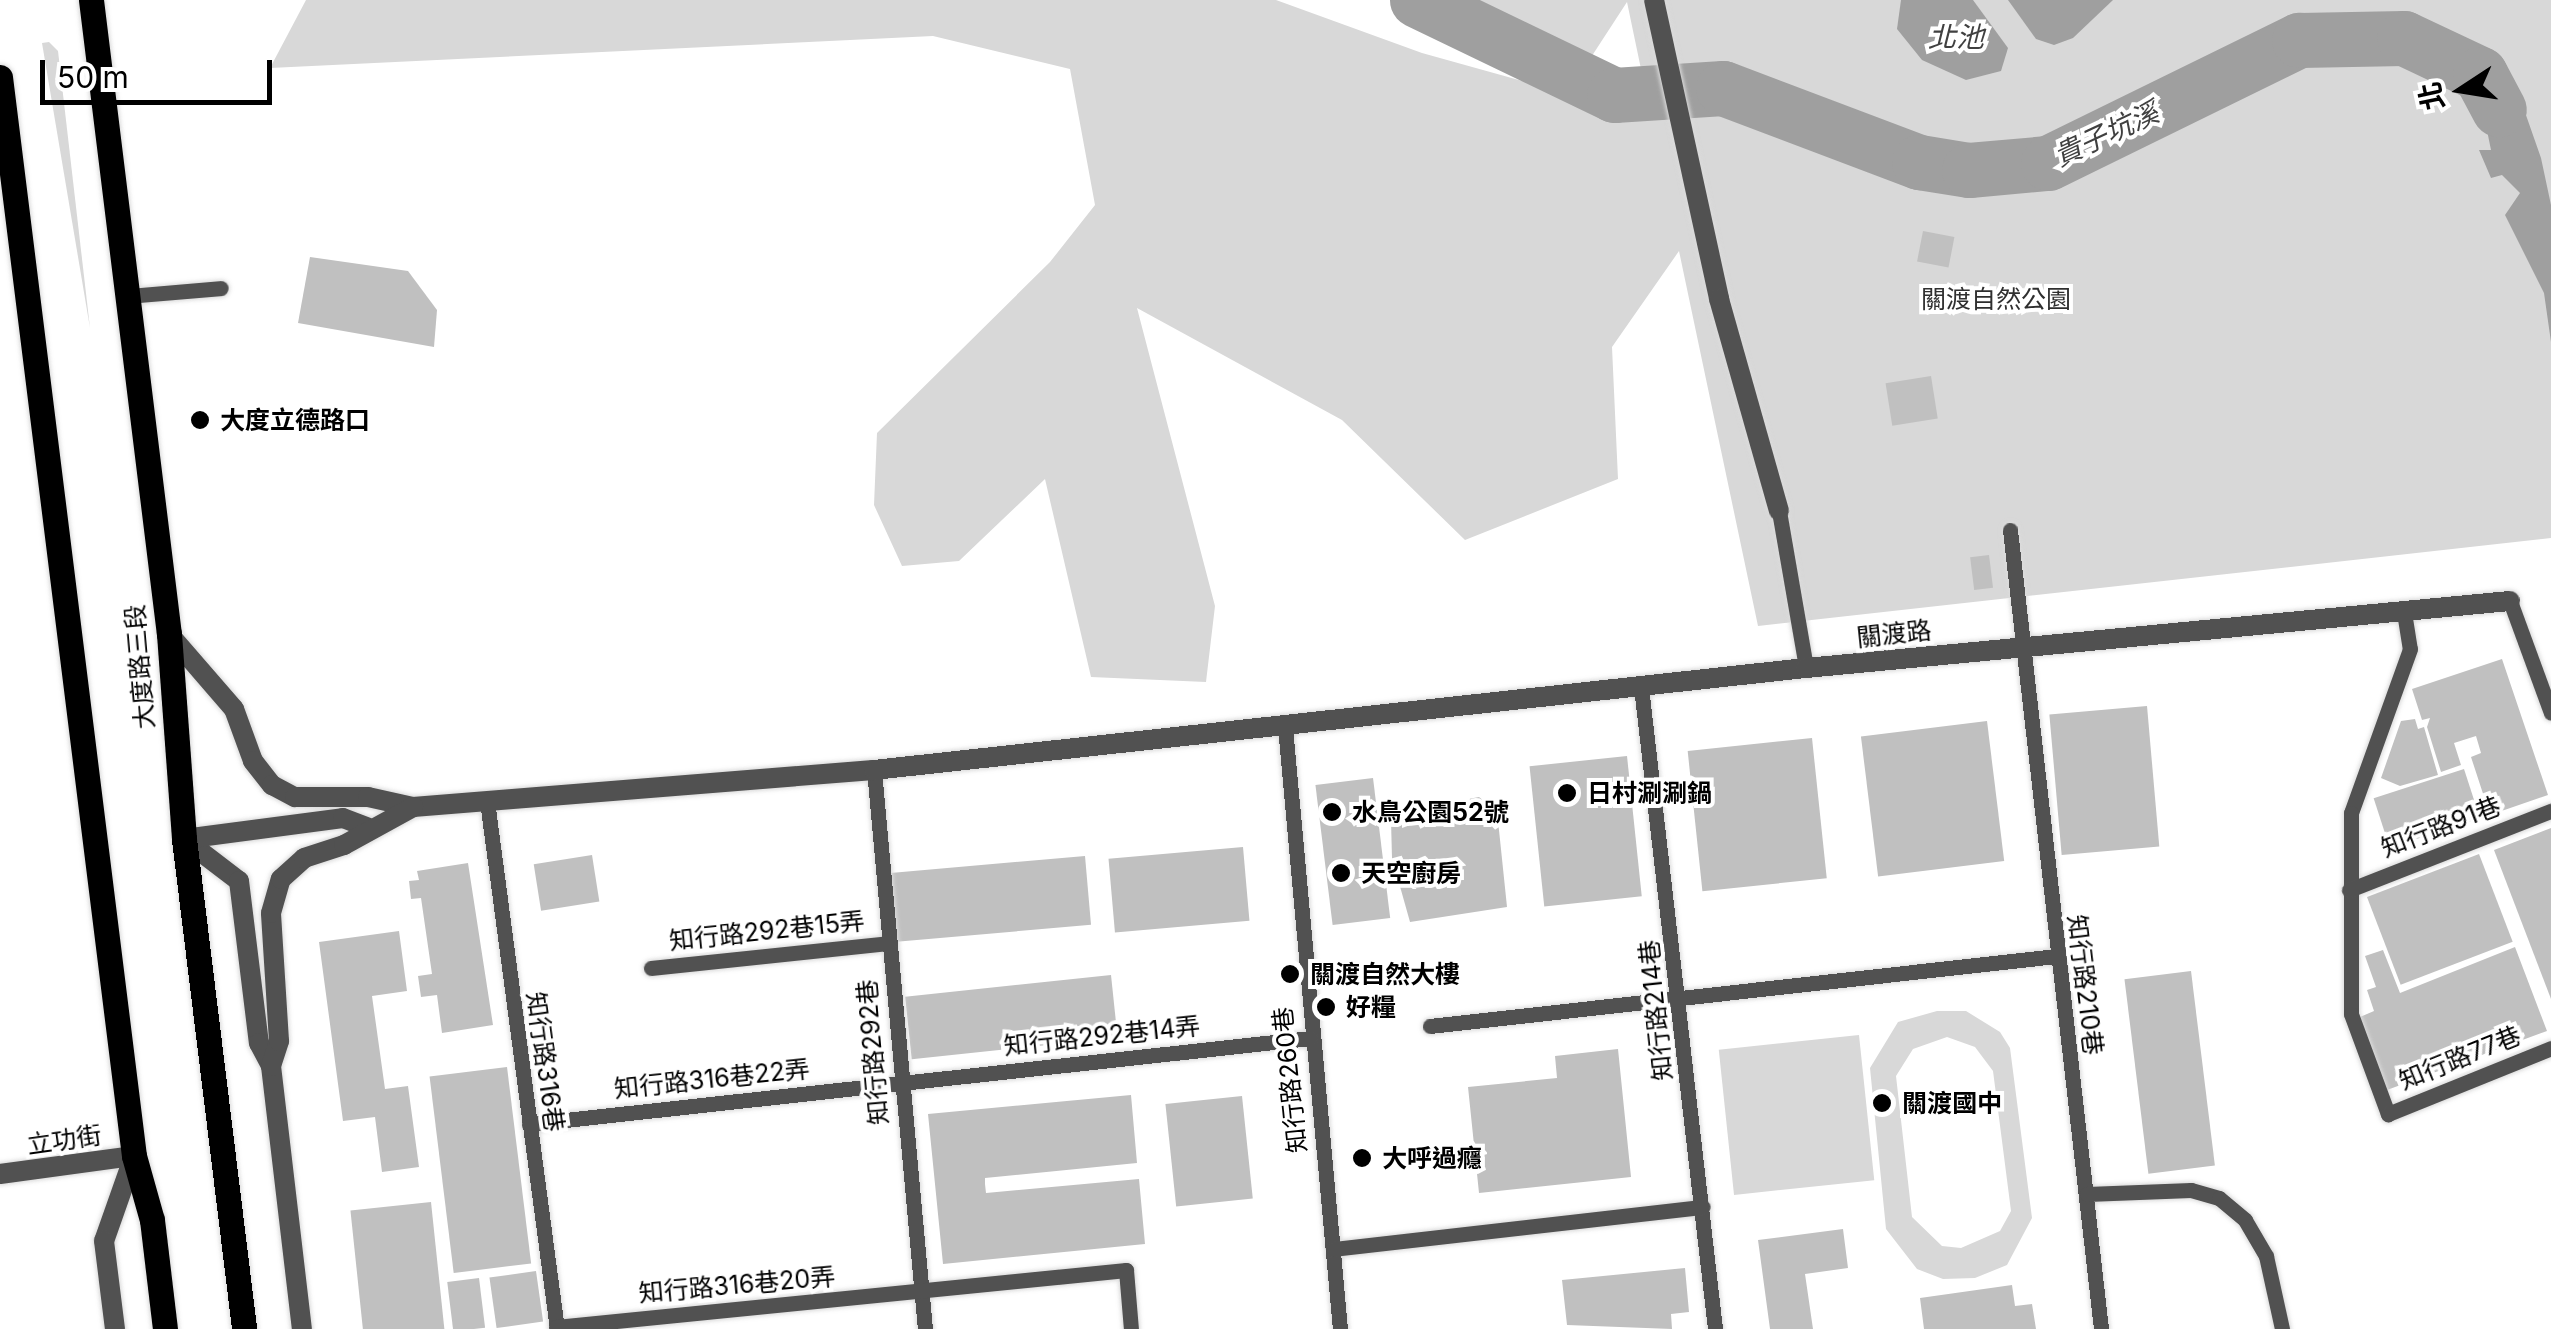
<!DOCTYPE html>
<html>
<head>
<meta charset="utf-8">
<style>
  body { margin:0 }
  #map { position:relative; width:2551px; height:1329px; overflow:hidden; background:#fff; font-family:Inter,"Noto Sans TC",sans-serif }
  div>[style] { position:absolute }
  .green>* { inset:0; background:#d8d8d8; transform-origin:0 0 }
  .water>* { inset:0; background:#9f9f9f }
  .river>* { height:55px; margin:-27.5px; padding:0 27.5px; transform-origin:27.5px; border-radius:27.5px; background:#9f9f9f }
  .building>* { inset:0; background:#c0c0c0; transform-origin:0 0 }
  .roads { filter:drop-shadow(0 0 2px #dbdbdb) drop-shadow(0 0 2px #dbdbdb) }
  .lane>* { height:15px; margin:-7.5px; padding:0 7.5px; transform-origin:7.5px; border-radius:7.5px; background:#515151 }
  .street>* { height:20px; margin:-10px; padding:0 10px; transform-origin:10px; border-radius:10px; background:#515151 }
  .primary>* { height:25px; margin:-12.5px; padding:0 12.5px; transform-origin:12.5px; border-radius:12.5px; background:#000 }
  .dots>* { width:28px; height:28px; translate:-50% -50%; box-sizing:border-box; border:5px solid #fff; border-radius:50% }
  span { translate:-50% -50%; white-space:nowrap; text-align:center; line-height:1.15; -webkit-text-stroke:8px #fff; paint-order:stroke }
  .park-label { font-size:25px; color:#2f2f2f }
  .poi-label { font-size:25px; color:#000; font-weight:700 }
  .left { translate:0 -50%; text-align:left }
  .street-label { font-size:25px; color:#000 }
  .water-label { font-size:28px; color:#404040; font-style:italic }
  .north { position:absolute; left:2411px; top:40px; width:100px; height:100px; -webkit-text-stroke:8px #fff; paint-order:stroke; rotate:258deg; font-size:28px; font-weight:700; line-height:40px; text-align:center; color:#000 }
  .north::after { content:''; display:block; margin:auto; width:35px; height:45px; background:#000; clip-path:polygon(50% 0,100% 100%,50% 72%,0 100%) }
  .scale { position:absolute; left:40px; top:60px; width:232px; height:45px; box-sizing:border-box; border:5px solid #000; border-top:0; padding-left:12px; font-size:30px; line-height:35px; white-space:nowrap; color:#000; -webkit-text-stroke:8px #fff; paint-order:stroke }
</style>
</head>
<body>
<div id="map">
  <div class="green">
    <i style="clip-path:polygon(306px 0,1276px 0,1422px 53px,1651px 117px,1627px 2px,1586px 65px,1441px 0,2551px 0,2551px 538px,1758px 626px,1679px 251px,1612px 347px,1618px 479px,1465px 540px,1342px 420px,1137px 308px,1215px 606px,1206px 682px,1091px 677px,1045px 479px,959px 561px,902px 566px,874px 505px,877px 433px,1050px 262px,1095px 205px,1070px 69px,933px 36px,270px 68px)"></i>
    <i style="clip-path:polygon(49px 42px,58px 51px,90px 328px,42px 43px)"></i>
    <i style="clip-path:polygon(evenodd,1937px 1011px,1966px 1011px,2000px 1032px,2010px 1048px,2032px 1218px,2007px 1265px,1975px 1278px,1943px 1279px,1917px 1269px,1886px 1229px,1870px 1068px,1898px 1022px,1937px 1011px,1947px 1037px,1975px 1047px,1993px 1071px,2011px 1211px,2000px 1231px,1961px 1248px,1942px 1246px,1912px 1217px,1896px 1076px,1913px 1049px,1947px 1037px)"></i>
    <i style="left:1859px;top:1035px;width:146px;height:141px;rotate:84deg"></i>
  </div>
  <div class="water">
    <i style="clip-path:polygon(1901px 0,1973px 0,2008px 48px,2001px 71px,1966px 80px,1922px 60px,1897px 29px)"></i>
    <i style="clip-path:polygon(2008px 0,2113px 0,2073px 38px,2054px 45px,2036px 39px)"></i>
    <i style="clip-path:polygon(2472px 55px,2492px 62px,2520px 98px,2541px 158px,2551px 205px,2551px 342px,2544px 293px,2505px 215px,2520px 193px,2502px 175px,2491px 178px,2479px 150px,2491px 150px,2482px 106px,2463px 89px,2450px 59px)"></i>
  </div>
  <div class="river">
    <i style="left:1417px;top:0;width:219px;rotate:25.7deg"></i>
    <i style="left:1614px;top:95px;width:109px;rotate:-3.7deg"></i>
    <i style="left:1723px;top:88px;width:210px;rotate:20.7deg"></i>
    <i style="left:1919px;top:162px;width:51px;rotate:9.1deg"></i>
    <i style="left:1969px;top:170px;width:79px;rotate:-5.1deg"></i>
    <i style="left:2048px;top:163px;width:280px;rotate:-26.1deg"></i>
    <i style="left:2299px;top:40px;width:105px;rotate:-1.1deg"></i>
    <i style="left:2404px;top:38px;width:84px;rotate:25.3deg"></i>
    <i style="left:2480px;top:74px;width:40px;rotate:62deg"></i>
  </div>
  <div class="building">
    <i style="left:1923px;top:231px;width:32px;height:31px;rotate:11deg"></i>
    <i style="clip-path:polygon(310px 257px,408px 271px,437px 310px,434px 347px,298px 323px)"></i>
    <i style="left:1931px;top:376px;width:43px;height:46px;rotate:81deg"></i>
    <i style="left:1989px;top:555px;width:33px;height:19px;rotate:83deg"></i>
    <i style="clip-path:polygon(2502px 659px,2548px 795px,2490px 815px,2471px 757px,2481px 753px,2476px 736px,2454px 743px,2461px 765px,2441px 772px,2427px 727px,2430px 718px,2422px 720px,2412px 689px)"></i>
    <i style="left:2147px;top:706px;width:141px;height:98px;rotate:85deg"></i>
    <i style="clip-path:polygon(2415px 719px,2418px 729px,2424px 727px,2438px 775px,2400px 786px,2381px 778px,2401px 721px)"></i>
    <i style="left:1987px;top:721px;width:141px;height:127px;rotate:83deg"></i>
    <i style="left:1812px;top:738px;width:141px;height:125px;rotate:84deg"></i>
    <i style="left:1627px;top:756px;width:141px;height:98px;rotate:84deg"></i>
    <i style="left:2464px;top:769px;width:52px;height:95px;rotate:72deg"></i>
    <i style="left:1373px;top:778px;width:141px;height:58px;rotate:83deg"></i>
    <i style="clip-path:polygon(1479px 797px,1497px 811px,1507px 907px,1410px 922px,1392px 858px,1391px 820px,1399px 812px)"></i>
    <i style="clip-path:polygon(2551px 828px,2551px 999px,2494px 850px)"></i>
    <i style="left:1243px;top:847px;width:74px;height:135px;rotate:85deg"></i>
    <i style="left:2479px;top:854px;width:94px;height:120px;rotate:69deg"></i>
    <i style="left:592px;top:855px;width:47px;height:59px;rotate:81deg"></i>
    <i style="left:1085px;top:856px;width:69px;height:198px;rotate:85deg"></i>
    <i style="clip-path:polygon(468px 863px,493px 1025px,442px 1033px,437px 995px,421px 997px,418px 976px,432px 974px,421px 898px,411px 899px,409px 881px,419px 880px,417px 871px)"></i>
    <i style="clip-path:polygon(399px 931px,407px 991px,372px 996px,385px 1089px,408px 1086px,419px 1167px,382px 1172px,375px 1117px,343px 1121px,319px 942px)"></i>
    <i style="clip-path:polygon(2515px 947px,2547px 1031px,2387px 1090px,2360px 1017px,2374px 1011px,2367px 990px,2376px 987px,2365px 956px,2383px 950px,2400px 993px)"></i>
    <i style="left:2191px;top:971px;width:196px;height:67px;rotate:83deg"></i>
    <i style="left:1111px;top:975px;width:63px;height:207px;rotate:84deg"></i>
    <i style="clip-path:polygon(1618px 1049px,1631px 1177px,1479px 1193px,1468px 1087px,1557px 1078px,1555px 1056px)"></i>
    <i style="left:507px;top:1067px;width:198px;height:78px;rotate:83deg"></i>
    <i style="clip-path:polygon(1131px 1095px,1137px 1163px,985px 1178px,985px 1184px,986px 1193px,1139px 1179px,1145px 1244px,943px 1264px,928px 1114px)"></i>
    <i style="left:1242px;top:1096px;width:103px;height:77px;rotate:84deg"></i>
    <i style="left:431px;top:1202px;width:128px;height:81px;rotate:84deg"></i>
    <i style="clip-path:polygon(1843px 1229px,1848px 1268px,1805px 1274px,1813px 1329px,1770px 1329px,1758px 1240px)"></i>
    <i style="clip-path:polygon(1685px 1268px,1689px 1312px,1671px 1314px,1672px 1329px,1567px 1325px,1562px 1280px)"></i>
    <i style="left:536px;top:1271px;width:51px;height:47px;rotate:82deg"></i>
    <i style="left:479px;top:1278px;width:50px;height:32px;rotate:83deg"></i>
    <i style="clip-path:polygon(2012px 1285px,2015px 1306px,2032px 1304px,2036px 1329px,1924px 1329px,1920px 1298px)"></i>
  </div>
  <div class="roads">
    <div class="lane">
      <i style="left:128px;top:296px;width:93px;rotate:-4.9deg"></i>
      <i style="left:1779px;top:511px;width:159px;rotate:80.2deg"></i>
      <i style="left:2010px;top:530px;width:804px;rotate:83.5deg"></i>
      <i style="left:2510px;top:601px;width:119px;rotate:69.9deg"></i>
      <i style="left:2404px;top:612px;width:37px;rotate:81deg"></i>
      <i style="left:2410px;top:649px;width:174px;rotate:109.8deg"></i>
      <i style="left:2351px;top:813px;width:201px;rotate:90deg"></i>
      <i style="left:2351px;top:1014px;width:107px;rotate:69.7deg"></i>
      <i style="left:2388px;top:1114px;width:176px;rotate:-22deg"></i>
      <i style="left:1641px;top:687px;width:646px;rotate:83.42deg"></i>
      <i style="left:1285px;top:727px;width:605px;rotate:84.78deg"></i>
      <i style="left:874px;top:770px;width:561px;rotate:84.79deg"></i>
      <i style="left:487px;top:801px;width:533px;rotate:82.45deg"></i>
      <i style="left:2349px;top:890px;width:217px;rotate:-21.4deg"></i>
      <i style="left:651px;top:968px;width:238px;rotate:-6deg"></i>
      <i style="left:1430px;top:1026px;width:630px;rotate:-6.38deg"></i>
      <i style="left:529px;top:1124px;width:786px;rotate:-6.28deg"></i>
      <i style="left:2087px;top:1194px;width:104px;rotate:-2.2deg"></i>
      <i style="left:2191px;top:1190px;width:29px;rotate:16deg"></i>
      <i style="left:2219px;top:1198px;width:34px;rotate:40deg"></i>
      <i style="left:2245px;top:1220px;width:42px;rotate:59.7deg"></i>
      <i style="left:2266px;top:1256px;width:75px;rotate:77.6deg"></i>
      <i style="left:1333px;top:1249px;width:372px;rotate:-6.5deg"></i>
      <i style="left:556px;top:1327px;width:573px;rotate:-5.71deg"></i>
      <i style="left:1126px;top:1270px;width:59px;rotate:85.2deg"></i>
    </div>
    <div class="street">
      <i style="left:1654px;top:0;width:306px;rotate:77.7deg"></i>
      <i style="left:1719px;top:299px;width:220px;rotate:74.2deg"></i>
      <i style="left:169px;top:634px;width:99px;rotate:49.1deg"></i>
      <i style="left:234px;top:709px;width:55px;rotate:69.9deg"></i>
      <i style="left:253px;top:761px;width:31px;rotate:52deg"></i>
      <i style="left:272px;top:785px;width:26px;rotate:28deg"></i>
      <i style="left:295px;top:797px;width:73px"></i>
      <i style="left:368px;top:797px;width:46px;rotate:12.5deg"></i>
      <i style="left:413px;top:807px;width:462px;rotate:-4.6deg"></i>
      <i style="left:874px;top:770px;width:938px;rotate:-6.25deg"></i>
      <i style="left:1806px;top:668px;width:707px;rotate:-5.44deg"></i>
      <i style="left:184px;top:839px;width:69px;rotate:37.4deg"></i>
      <i style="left:239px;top:881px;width:163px;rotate:83deg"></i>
      <i style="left:259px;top:1043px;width:26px;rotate:62deg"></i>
      <i style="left:271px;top:1066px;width:265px;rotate:83.3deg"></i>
      <i style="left:184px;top:839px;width:160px;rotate:-7.5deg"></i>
      <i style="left:343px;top:818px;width:26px;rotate:21deg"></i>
      <i style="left:271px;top:1066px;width:26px;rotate:-72deg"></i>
      <i style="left:279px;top:1041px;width:128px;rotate:-93.6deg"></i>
      <i style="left:271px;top:913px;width:35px;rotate:-74deg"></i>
      <i style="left:281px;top:879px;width:31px;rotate:-42deg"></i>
      <i style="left:304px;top:858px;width:42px;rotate:-18deg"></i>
      <i style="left:344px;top:845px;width:79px;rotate:-28.8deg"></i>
      <i style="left:0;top:1174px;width:135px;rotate:-7.7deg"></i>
      <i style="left:134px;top:1156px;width:90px;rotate:109.4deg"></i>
      <i style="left:104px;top:1241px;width:89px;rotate:82.9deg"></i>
    </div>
    <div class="primary">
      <i style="left:91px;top:0;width:639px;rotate:82.99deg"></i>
      <i style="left:169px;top:634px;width:206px;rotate:85.8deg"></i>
      <i style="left:184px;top:839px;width:494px;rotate:83deg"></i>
      <i style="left:0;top:77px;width:1087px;rotate:82.92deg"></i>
      <i style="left:134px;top:1156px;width:66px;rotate:74.3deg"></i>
      <i style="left:152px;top:1220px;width:110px;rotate:83.2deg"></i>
    </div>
  </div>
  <div class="dots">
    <i style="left:200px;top:420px;background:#000"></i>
    <i style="left:1567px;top:793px;background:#000"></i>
    <i style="left:1332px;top:812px;background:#000"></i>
    <i style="left:1341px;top:873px;background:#000"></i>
    <i style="left:1290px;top:974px;background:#000"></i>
    <i style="left:1326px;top:1007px;background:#000"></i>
    <i style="left:1882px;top:1103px;background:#000"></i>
    <i style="left:1362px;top:1158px;background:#000"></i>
  </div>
  <div class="park-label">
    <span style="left:1996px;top:299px">關渡自然公園</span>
  </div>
  <div class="poi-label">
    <span class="left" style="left:220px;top:420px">大度立德路口</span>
    <span class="left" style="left:1587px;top:793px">日村涮涮鍋</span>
    <span class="left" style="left:1352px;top:812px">水鳥公園52號</span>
    <span class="left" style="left:1361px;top:873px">天空廚房</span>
    <span class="left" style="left:1310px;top:974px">關渡自然大樓</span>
    <span class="left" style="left:1346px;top:1007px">好糧</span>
    <span class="left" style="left:1902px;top:1103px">關渡國中</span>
    <span class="left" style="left:1382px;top:1158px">大呼過癮</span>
  </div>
  <div class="street-label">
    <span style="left:1894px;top:634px;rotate:-6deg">關渡路</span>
    <span style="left:140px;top:667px;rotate:-95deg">大度路三段</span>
    <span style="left:2441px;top:827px;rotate:-21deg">知行路91巷</span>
    <span style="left:767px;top:931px;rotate:-6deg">知行路292巷15弄</span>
    <span style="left:2085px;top:985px;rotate:83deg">知行路210巷</span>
    <span style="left:1656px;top:1010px;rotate:-96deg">知行路214巷</span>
    <span style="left:1102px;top:1036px;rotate:-6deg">知行路292巷14弄</span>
    <span style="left:873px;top:1052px;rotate:-95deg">知行路292巷</span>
    <span style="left:2460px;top:1058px;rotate:-22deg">知行路77巷</span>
    <span style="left:545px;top:1062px;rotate:82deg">知行路316巷</span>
    <span style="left:712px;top:1079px;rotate:-6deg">知行路316巷22弄</span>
    <span style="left:1290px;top:1080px;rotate:-96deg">知行路260巷</span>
    <span style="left:64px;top:1140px;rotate:-8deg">立功街</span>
    <span style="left:737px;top:1285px;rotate:-5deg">知行路316巷20弄</span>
  </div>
  <div class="water-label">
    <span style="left:1956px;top:37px">北池</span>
    <span style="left:2106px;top:134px;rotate:-25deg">貴子坑溪</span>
  </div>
  <div class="north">北</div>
  <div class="scale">50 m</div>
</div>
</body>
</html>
